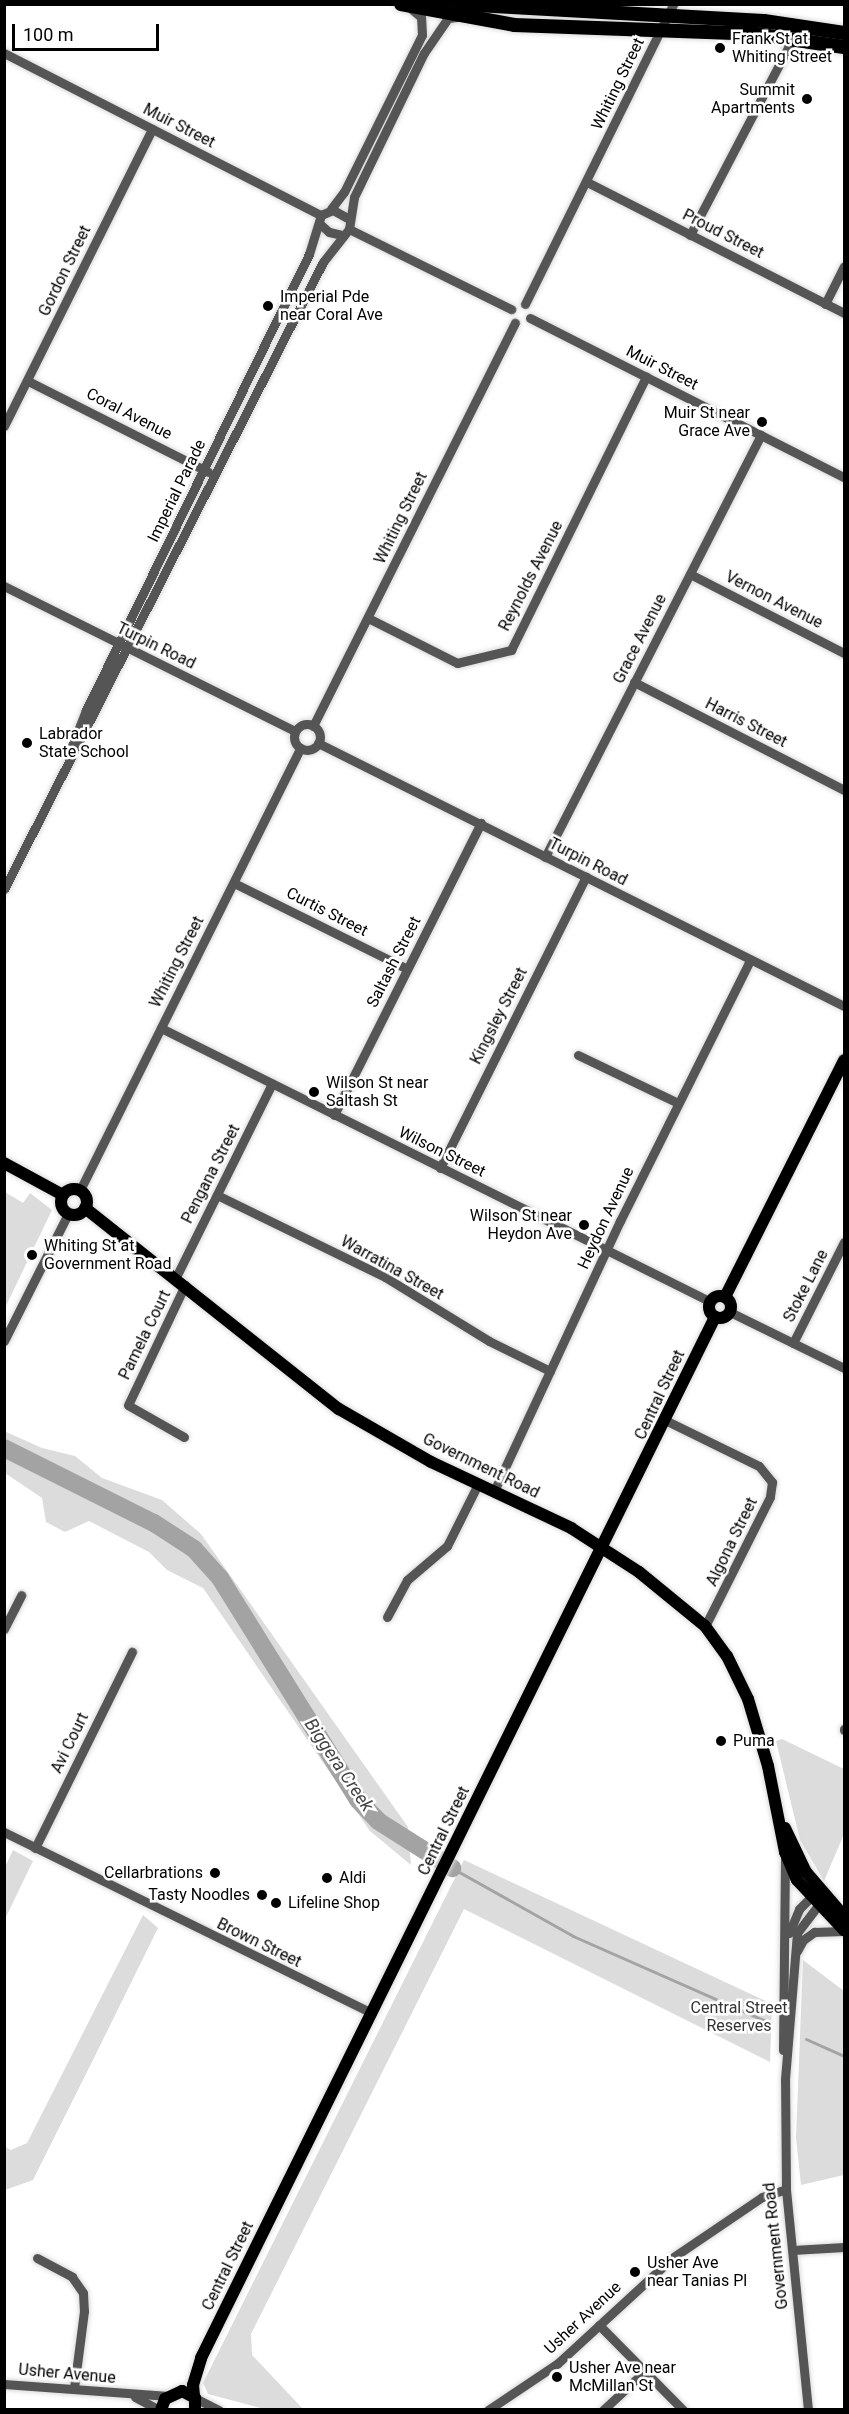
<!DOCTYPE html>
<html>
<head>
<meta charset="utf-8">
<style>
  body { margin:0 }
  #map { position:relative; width:849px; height:2414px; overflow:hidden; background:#fff; font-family:Roboto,sans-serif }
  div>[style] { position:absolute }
  .green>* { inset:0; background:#dcdcdc }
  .stream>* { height:3px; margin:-1.5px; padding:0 1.5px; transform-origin:1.5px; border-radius:1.5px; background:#a3a3a3 }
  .river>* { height:18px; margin:-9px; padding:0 9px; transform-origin:9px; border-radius:9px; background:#a3a3a3 }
  .roads { filter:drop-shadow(0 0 2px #dbdbdb) drop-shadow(0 0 2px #dbdbdb) }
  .minor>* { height:9px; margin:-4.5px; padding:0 4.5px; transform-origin:4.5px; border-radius:4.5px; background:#555 }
  .minor>.ring { margin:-4.5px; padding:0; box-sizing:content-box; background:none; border:9px solid #555; border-radius:50% }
  .major>* { height:12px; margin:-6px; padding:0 6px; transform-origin:6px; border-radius:6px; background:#000 }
  .major>.ring { margin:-6px; padding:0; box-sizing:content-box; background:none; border:12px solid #000; border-radius:50% }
  .highway>* { height:14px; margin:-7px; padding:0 7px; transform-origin:7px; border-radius:7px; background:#000 }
  .dots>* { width:16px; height:16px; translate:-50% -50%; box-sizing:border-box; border:3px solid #fff; border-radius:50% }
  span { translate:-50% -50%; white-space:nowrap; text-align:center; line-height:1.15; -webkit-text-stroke:5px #fff; paint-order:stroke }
  .poi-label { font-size:16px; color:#000 }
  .left { translate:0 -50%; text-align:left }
  .right { translate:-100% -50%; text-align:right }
  .street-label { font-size:16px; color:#000 }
  .park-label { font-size:16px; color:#333 }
  .water-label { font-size:18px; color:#444; font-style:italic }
  .frame { position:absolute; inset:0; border:6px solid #000; pointer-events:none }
  .scale { position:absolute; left:12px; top:24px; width:147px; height:27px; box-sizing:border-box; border:3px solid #000; border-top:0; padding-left:8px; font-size:18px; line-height:21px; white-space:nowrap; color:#000; -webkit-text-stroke:4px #fff; paint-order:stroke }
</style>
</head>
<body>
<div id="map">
  <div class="green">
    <i style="clip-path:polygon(5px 1192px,23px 1203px,30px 1193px,52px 1210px,5px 1308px)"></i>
    <i style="clip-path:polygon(4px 1431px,42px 1448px,75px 1456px,102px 1478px,162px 1500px,201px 1534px,408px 1827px,411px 1865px,370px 1831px,203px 1588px,167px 1570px,149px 1552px,89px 1521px,65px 1532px,46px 1522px,42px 1498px,5px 1473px)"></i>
    <i style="clip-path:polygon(782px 1739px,844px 1769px,844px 1834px,824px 1881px,800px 1840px,776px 1741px)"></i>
    <i style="clip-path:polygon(13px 1850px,33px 1861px,5px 1919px,5px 1867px)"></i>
    <i style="clip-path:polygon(464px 1860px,772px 2004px,770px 2062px,464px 1909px,251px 2334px,252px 2355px,303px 2409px,264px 2409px,208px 2394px,203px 2383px)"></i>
    <i style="clip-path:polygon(143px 1915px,158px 1928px,89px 2068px,33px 2180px,5px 2190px,5px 2147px,11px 2150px,27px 2143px)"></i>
    <i style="clip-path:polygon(803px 1960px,844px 1991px,844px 2175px,801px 2185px,796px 2138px)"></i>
  </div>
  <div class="stream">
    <i style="left:452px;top:1868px;width:139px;rotate:29.3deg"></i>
    <i style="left:573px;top:1936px;width:215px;rotate:23.8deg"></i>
    <i style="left:806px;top:2039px;width:42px;rotate:24.1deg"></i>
  </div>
  <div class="river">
    <i style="left:4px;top:1448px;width:168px;rotate:26.6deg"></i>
    <i style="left:154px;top:1523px;width:48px;rotate:33deg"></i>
    <i style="left:194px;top:1549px;width:39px;rotate:48deg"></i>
    <i style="left:220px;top:1578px;width:261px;rotate:58.1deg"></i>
    <i style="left:358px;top:1800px;width:29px;rotate:46deg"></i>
    <i style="left:378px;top:1821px;width:88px;rotate:32.4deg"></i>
  </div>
  <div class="roads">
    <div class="minor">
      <i style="left:4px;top:53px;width:356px;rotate:27.1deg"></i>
      <i style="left:587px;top:182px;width:288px;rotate:27deg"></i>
      <i style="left:331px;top:209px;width:21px;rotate:-53deg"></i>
      <i style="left:344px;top:192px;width:175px;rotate:-63.6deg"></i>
      <i style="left:422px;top:35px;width:18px;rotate:-93deg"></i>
      <i style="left:421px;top:17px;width:16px;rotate:-140deg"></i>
      <i style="left:320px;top:224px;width:12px;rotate:42deg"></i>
      <i style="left:329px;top:232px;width:13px;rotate:13deg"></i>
      <i style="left:349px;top:229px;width:181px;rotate:26.3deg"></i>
      <i style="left:690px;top:235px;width:222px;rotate:-62.4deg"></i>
      <i style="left:525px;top:304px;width:335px;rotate:-63.7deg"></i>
      <i style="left:825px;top:304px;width:42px;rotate:-63.4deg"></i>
      <i style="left:530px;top:318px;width:352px;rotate:26.9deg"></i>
      <i style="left:28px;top:381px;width:202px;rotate:26.8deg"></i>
      <i style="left:4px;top:426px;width:332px;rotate:-63.5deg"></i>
      <i style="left:690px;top:574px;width:173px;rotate:27.2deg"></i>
      <i style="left:4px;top:586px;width:325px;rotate:26.5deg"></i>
      <i style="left:368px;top:618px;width:100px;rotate:26.8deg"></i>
      <i style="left:457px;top:663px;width:56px;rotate:-13.5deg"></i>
      <i style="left:511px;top:650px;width:305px;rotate:-63.7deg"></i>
      <i style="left:634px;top:682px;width:236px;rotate:27.2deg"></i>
      <i class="ring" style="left:294px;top:724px;width:17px;height:17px"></i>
      <i style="left:313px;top:726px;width:451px;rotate:-63.4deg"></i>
      <i style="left:318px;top:743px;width:588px;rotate:26.57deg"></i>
      <i style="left:68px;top:756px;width:49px;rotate:-68.6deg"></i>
      <i style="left:86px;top:710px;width:508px;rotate:-63.94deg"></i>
      <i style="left:309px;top:254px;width:41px;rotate:-72.9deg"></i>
      <i style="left:321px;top:215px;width:13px;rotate:-23deg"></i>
      <i style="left:333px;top:210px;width:18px;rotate:29deg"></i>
      <i style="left:545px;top:857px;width:474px;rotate:-62.9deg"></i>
      <i style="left:234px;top:883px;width:193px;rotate:26.4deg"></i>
      <i style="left:4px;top:889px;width:703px;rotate:-63.03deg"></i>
      <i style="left:323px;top:262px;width:42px;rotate:-51.8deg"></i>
      <i style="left:349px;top:229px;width:32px;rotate:-81deg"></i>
      <i style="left:354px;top:197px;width:160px;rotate:-64.1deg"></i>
      <i style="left:424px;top:53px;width:42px;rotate:-55.6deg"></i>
      <i style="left:448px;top:18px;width:9px;rotate:-6deg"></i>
      <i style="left:161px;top:1028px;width:614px;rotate:26.48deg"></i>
      <i style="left:578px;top:1055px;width:111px;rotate:25.6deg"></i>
      <i style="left:334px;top:1115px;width:327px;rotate:-63.3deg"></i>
      <i style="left:440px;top:1168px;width:326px;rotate:-63.4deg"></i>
      <i style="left:80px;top:1190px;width:494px;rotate:-63.5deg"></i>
      <i style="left:217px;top:1195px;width:187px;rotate:26deg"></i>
      <i style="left:385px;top:1277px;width:122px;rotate:31.6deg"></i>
      <i style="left:489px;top:1341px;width:68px;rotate:26.2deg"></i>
      <i style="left:176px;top:1277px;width:216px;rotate:-63.6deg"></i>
      <i style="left:730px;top:1312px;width:127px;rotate:26.2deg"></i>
      <i style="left:4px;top:1341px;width:142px;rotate:-63.3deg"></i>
      <i style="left:793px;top:1343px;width:113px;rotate:-63.2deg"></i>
      <i style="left:667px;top:1421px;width:102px;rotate:26.1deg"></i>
      <i style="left:759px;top:1466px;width:21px;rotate:51deg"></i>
      <i style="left:772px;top:1482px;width:15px;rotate:98deg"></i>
      <i style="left:770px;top:1497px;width:144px;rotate:116.7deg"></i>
      <i style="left:184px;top:1437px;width:64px;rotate:-150.3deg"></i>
      <i style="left:128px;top:1405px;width:133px;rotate:-64.6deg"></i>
      <i style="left:494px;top:1491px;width:298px;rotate:-65deg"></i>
      <i style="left:620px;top:1221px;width:292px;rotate:-63.5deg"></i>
      <i style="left:387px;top:1617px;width:42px;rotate:-61.6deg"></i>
      <i style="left:407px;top:1580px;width:52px;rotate:-40.4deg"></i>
      <i style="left:447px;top:1546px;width:69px;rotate:-63.4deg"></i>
      <i style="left:4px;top:1629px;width:38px;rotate:-63deg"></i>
      <i style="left:844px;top:1730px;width:1px;rotate:-90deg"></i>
      <i style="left:4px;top:1832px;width:410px;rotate:26.2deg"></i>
      <i style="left:35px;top:1848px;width:219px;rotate:-63.7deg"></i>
      <i style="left:789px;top:1933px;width:26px;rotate:-67deg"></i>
      <i style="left:799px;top:1909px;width:23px;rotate:-45deg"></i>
      <i style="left:797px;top:1951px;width:13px;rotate:-61deg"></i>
      <i style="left:803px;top:1940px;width:14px;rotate:-36deg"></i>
      <i style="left:814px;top:1932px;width:30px;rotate:-2deg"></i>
      <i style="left:783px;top:2050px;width:193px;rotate:-89.4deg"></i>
      <i style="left:793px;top:2250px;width:51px;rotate:-3.4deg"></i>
      <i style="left:37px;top:2258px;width:40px;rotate:28deg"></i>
      <i style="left:72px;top:2277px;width:19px;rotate:55deg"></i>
      <i style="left:83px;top:2293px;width:18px;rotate:87deg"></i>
      <i style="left:84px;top:2311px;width:78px;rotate:97.4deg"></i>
      <i style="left:599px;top:2325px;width:120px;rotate:45.3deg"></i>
      <i style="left:4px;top:2384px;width:165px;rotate:4.2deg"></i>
      <i style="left:135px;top:2397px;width:27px;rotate:28deg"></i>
      <i style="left:195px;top:2398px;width:27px;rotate:27deg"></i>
      <i style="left:488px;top:2410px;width:84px;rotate:-33.9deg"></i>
      <i style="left:558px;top:2363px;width:155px;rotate:-42.6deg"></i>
      <i style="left:672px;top:2258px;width:109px;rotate:-34.1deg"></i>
      <i style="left:762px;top:2197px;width:25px;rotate:-18deg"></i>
      <i style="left:603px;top:2410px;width:57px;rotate:-42.9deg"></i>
      <i style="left:808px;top:2410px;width:222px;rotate:-95.7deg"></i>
      <i style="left:786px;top:2189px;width:110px;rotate:-90.5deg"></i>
      <i style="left:785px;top:2079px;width:146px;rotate:-85.3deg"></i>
      <i style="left:797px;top:1933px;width:43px;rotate:-52.6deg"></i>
    </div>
    <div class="major">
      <i style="left:4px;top:1163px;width:67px;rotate:28.5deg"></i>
      <i class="ring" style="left:61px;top:1189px;width:14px;height:14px"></i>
      <i style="left:85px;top:1208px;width:324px;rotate:38.4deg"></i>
      <i style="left:339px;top:1409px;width:106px;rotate:29.9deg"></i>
      <i style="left:431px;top:1462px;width:155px;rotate:25.2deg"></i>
      <i style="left:571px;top:1528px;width:81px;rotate:32.9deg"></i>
      <i style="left:639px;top:1572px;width:85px;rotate:39.3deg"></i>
      <i style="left:705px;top:1626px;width:37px;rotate:54deg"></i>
      <i style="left:727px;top:1656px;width:48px;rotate:64deg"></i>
      <i style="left:748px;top:1699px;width:70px;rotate:73.4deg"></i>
      <i style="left:768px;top:1766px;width:88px;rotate:78.8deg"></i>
      <i style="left:785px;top:1852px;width:30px;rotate:67deg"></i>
      <i style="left:797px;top:1880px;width:69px;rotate:46.8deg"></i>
      <i class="ring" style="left:709px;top:1296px;width:10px;height:10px"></i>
      <i style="left:725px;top:1297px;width:265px;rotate:-63.3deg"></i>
      <i style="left:785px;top:1828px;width:49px;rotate:64.5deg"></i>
      <i style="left:806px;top:1872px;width:58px;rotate:49.2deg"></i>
      <i style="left:194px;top:2396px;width:11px;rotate:-95deg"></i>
      <i style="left:193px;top:2385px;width:28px;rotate:-73deg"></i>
      <i style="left:201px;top:2358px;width:1161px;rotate:-63.72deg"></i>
      <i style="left:161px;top:2410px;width:12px;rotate:-70deg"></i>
      <i style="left:165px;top:2399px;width:19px;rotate:-25deg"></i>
      <i style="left:182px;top:2391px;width:15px;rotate:28deg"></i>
      <i style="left:195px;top:2398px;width:12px;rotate:90deg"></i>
    </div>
    <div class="highway">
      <i style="left:401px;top:4px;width:115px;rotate:10.5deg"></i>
      <i style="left:514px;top:25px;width:241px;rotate:2.1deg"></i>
      <i style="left:755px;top:34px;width:90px;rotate:8.3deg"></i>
      <i style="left:458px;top:4px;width:306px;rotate:3.2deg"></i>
      <i style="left:764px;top:21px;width:81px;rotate:8.5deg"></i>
    </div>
  </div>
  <div class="dots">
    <i style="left:720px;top:48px;background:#000"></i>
    <i style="left:807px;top:99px;background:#000"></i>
    <i style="left:268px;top:306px;background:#000"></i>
    <i style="left:762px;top:422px;background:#000"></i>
    <i style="left:27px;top:743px;background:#000"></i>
    <i style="left:314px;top:1092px;background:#000"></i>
    <i style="left:584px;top:1225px;background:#000"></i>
    <i style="left:32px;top:1255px;background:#000"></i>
    <i style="left:721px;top:1741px;background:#000"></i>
    <i style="left:215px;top:1873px;background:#000"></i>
    <i style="left:327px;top:1878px;background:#000"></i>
    <i style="left:262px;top:1895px;background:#000"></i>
    <i style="left:276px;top:1903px;background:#000"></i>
    <i style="left:635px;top:2272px;background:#000"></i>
    <i style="left:557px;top:2377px;background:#000"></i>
  </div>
  <div class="poi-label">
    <span class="left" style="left:732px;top:48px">Frank St at<br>Whiting Street</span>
    <span class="right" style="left:795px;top:99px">Summit<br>Apartments</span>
    <span class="left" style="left:280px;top:306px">Imperial Pde<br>near Coral Ave</span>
    <span class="right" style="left:750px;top:422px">Muir St near<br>Grace Ave</span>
    <span class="left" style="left:39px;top:743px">Labrador<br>State School</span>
    <span class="left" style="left:326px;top:1092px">Wilson St near<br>Saltash St</span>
    <span class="right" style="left:572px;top:1225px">Wilson St near<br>Heydon Ave</span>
    <span class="left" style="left:44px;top:1255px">Whiting St at<br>Government Road</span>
    <span class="left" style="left:733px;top:1741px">Puma</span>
    <span class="right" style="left:203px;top:1873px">Cellarbrations</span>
    <span class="left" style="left:339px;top:1878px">Aldi</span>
    <span class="right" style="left:250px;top:1895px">Tasty Noodles</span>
    <span class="left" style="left:288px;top:1903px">Lifeline Shop</span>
    <span class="left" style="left:647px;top:2272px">Usher Ave<br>near Tanias Pl</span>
    <span class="left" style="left:569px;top:2377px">Usher Ave near<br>McMillan St</span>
  </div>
  <div class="street-label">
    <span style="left:618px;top:84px;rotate:-64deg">Whiting Street</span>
    <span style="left:179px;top:126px;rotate:27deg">Muir Street</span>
    <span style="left:723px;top:234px;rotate:27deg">Proud Street</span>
    <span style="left:65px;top:271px;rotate:-64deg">Gordon Street</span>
    <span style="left:662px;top:368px;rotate:27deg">Muir Street</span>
    <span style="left:129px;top:414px;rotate:27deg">Coral Avenue</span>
    <span style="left:177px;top:491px;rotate:-64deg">Imperial Parade</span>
    <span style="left:401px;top:518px;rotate:-64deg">Whiting Street</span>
    <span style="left:531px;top:576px;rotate:-63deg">Reynolds Avenue</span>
    <span style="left:774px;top:600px;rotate:27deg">Vernon Avenue</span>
    <span style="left:640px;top:639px;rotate:-63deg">Grace Avenue</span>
    <span style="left:156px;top:646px;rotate:26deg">Turpin Road</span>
    <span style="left:746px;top:723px;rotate:27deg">Harris Street</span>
    <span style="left:588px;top:862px;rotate:27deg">Turpin Road</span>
    <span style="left:327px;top:912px;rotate:27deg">Curtis Street</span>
    <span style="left:177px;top:962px;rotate:-63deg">Whiting Street</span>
    <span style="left:394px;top:962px;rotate:-63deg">Saltash Street</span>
    <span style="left:499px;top:1016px;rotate:-63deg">Kingsley Street</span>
    <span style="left:442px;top:1152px;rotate:26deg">Wilson Street</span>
    <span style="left:211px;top:1174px;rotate:-63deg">Pengana Street</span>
    <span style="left:606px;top:1218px;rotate:-65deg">Heydon Avenue</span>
    <span style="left:392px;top:1268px;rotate:29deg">Warratina Street</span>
    <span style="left:806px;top:1286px;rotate:-63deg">Stoke Lane</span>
    <span style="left:145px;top:1335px;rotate:-64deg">Pamela Court</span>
    <span style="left:660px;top:1395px;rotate:-65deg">Central Street</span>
    <span style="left:481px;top:1466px;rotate:26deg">Government Road</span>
    <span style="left:732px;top:1542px;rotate:-64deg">Algona Street</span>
    <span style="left:70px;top:1743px;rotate:-64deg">Avi Court</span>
    <span style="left:444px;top:1831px;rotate:-64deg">Central Street</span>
    <span style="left:259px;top:1943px;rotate:26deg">Brown Street</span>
    <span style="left:776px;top:2246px;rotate:-96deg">Government Road</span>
    <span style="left:228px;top:2266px;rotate:-64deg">Central Street</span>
    <span style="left:583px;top:2318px;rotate:-43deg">Usher Avenue</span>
    <span style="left:67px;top:2374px;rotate:5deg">Usher Avenue</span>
  </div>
  <div class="park-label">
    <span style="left:739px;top:2017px">Central Street<br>Reserves</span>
  </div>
  <div class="water-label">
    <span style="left:339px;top:1765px;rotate:56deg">Biggera Creek</span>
  </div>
  <div class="frame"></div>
  <div class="scale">100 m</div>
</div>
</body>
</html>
